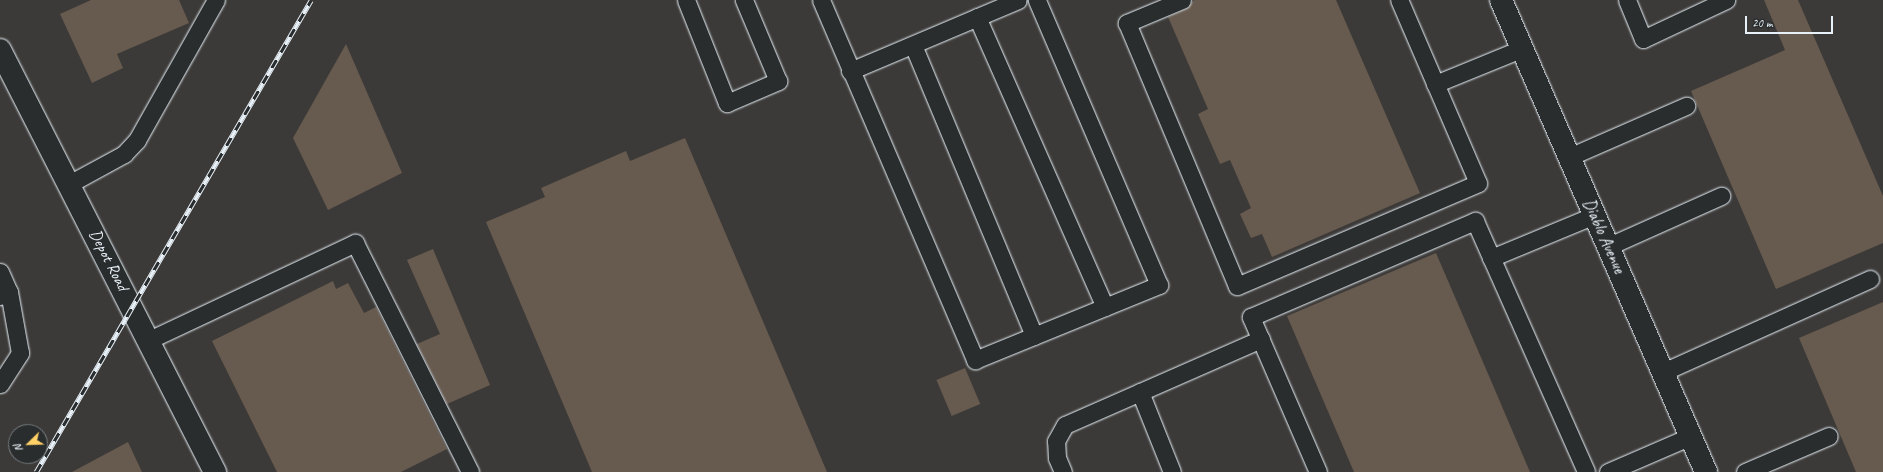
<!DOCTYPE html>
<html>
<head>
<meta charset="utf-8">
<style>
  body { margin:0 }
  #map { position:relative; width:1883px; height:472px; overflow:hidden; background:#2a2d2e; font-family:Caveat,sans-serif }
  div>[style] { position:absolute }
  .built>* { inset:0; background:#3c3a38 }
  .building>* { inset:0; background:#675a4e; transform-origin:0 0 }
  .roads { filter:drop-shadow(0 0 1px #e8f1f8) drop-shadow(0 0 1px #e8f1f8) }
  .service>* { height:17px; margin:-8.5px; padding:0 8.5px; transform-origin:8.5px; border-radius:8.5px; background:#2a2d2e }
  .minor>* { height:22px; margin:-11px; padding:0 11px; transform-origin:11px; border-radius:11px; background:#2a2d2e }
  .secondary>* { height:22px; margin:-11px; padding:0 11px; transform-origin:11px; border-radius:11px; background:#2a2d2e }
  .rail>* { height:4.5px; margin-top:-2.25px; transform-origin:0; background:repeating-linear-gradient(90deg,#2a2d2e 0 9px,#e8f1f8 0 18px); box-sizing:border-box; border-block:1px solid #e8f1f8 }
  span { translate:-50% -50%; white-space:nowrap; text-align:center; line-height:1.15; -webkit-text-stroke:3px #2a2d2e; paint-order:stroke }
  .street-label { font-size:17px; color:#e8f1f8 }
  .north { position:absolute; left:8px; top:424px; width:40px; height:40px; box-sizing:border-box; background:#2a2d2e; border:1px solid #767b7f; border-radius:50%; rotate:247deg; font-size:11px; font-weight:700; line-height:16px; text-align:center; color:#e8f1f8 }
  .north::after { content:''; display:block; margin:auto; width:14px; height:18px; background:#ffd166; clip-path:polygon(50% 0,100% 100%,50% 72%,0 100%) }
  .scale { position:absolute; left:1745px; top:16px; width:88px; height:18px; box-sizing:border-box; border:2px solid #e8f1f8; border-top:0; padding-left:5px; font-size:12px; line-height:14px; white-space:nowrap; color:#e8f1f8; -webkit-text-stroke:3px #2a2d2e; paint-order:stroke }
</style>
</head>
<body>
<div id="map">
  <div class="built">
    <i style="clip-path:polygon(evenodd,0 0,1883px 0,1883px 472px,0 472px,0 0,16px 432px,40px 432px,40px 456px,16px 456px,16px 432px)"></i>
  </div>
  <div class="building">
    <i style="clip-path:polygon(91px 0,179px 0,189px 23px,117px 54px,123px 68px,92px 83px,60px 14px)"></i>
    <i style="clip-path:polygon(1194px 0,1336px 0,1420px 193px,1272px 257px,1262px 234px,1251px 238px,1240px 214px,1251px 208px,1230px 160px,1220px 164px,1198px 114px,1208px 109px,1168px 17px,1186px 9px)"></i>
    <i style="clip-path:polygon(1764px 0,1798px 0,1883px 196px,1883px 243px,1776px 289px,1691px 91px,1785px 50px)"></i>
    <i style="clip-path:polygon(346px 44px,402px 173px,328px 210px,293px 138px)"></i>
    <i style="clip-path:polygon(685px 138px,827px 472px,592px 472px,486px 222px,545px 197px,541px 188px,626px 151px,630px 161px)"></i>
    <i style="clip-path:polygon(433px 249px,490px 385px,447px 404px,417px 344px,440px 334px,407px 260px)"></i>
    <i style="clip-path:polygon(1436px 253px,1489px 376px,1530px 472px,1354px 472px,1287px 316px)"></i>
    <i style="clip-path:polygon(333px 281px,336px 289px,348px 283px,364px 313px,376px 307px,447px 449px,401px 472px,277px 472px,212px 341px)"></i>
    <i style="clip-path:polygon(1883px 302px,1883px 472px,1856px 472px,1799px 338px)"></i>
    <i style="left:965px;top:368px;width:39px;height:31px;rotate:67deg"></i>
    <i style="clip-path:polygon(128px 442px,142px 472px,72px 472px)"></i>
  </div>
  <div class="roads">
    <div class="service">
      <i style="left:686px;top:0;width:111px;rotate:68.3deg"></i>
      <i style="left:727px;top:103px;width:56px;rotate:-23.3deg"></i>
      <i style="left:778px;top:81px;width:88px;rotate:-112.8deg"></i>
      <i style="left:821px;top:0;width:392px;rotate:66.8deg"></i>
      <i style="left:975px;top:360px;width:199px;rotate:-22.2deg"></i>
      <i style="left:1159px;top:285px;width:310px;rotate:-113.2deg"></i>
      <i style="left:1182px;top:0;width:60px;rotate:157.3deg"></i>
      <i style="left:1127px;top:23px;width:285px;rotate:67.3deg"></i>
      <i style="left:1237px;top:286px;width:262px;rotate:-23.1deg"></i>
      <i style="left:1478px;top:183px;width:199px;rotate:-113.3deg"></i>
      <i style="left:1627px;top:0;width:42px;rotate:67.7deg"></i>
      <i style="left:1643px;top:39px;width:92px;rotate:-25.2deg"></i>
      <i style="left:977px;top:17px;width:317px;rotate:66.2deg"></i>
      <i style="left:913px;top:45px;width:315px;rotate:67.4deg"></i>
      <i style="left:850px;top:71px;width:182px;rotate:-22.9deg"></i>
      <i style="left:1435px;top:84px;width:95px;rotate:-22.2deg"></i>
      <i style="left:1569px;top:157px;width:128px;rotate:-23.6deg"></i>
      <i style="left:69px;top:184px;width:63px;rotate:-28.6deg"></i>
      <i style="left:124px;top:154px;width:19px;rotate:-47deg"></i>
      <i style="left:137px;top:140px;width:161px;rotate:-60.6deg"></i>
      <i style="left:1609px;top:246px;width:123px;rotate:-24.1deg"></i>
      <i style="left:1491px;top:258px;width:113px;rotate:-22.5deg"></i>
      <i style="left:0;top:272px;width:22px;rotate:66deg"></i>
      <i style="left:9px;top:292px;width:10px;rotate:156deg"></i>
      <i style="left:149px;top:340px;width:228px;rotate:-25.2deg"></i>
      <i style="left:355px;top:243px;width:256px;rotate:63.3deg"></i>
      <i style="left:1663px;top:372px;width:227px;rotate:-24.2deg"></i>
      <i style="left:0;top:384px;width:37px;rotate:-57deg"></i>
      <i style="left:20px;top:353px;width:62px;rotate:-100.2deg"></i>
      <i style="left:1140px;top:392px;width:86px;rotate:68.2deg"></i>
      <i style="left:1063px;top:472px;width:15px;rotate:-113deg"></i>
      <i style="left:1057px;top:458px;width:17px;rotate:-93deg"></i>
      <i style="left:1056px;top:441px;width:18px;rotate:-61deg"></i>
      <i style="left:1065px;top:425px;width:214px;rotate:-23.7deg"></i>
      <i style="left:1318px;top:472px;width:169px;rotate:-113.4deg"></i>
      <i style="left:1251px;top:317px;width:244px;rotate:-23.2deg"></i>
      <i style="left:1475px;top:221px;width:274px;rotate:66.1deg"></i>
      <i style="left:1608px;top:472px;width:90px;rotate:-23.4deg"></i>
      <i style="left:1745px;top:472px;width:91px;rotate:-23.2deg"></i>
    </div>
    <div class="minor">
      <i style="left:1501px;top:0;width:515px;rotate:66.52deg"></i>
    </div>
    <div class="secondary">
      <i style="left:0;top:50px;width:474px;rotate:63deg"></i>
    </div>
  </div>
  <div class="rail">
    <i style="left:36px;top:472px;width:546px;rotate:-59.77deg"></i>
  </div>
  <div class="street-label">
    <span style="left:1604px;top:236px;rotate:66deg">Diablo Avenue</span>
    <span style="left:109px;top:260px;rotate:63deg">Depot Road</span>
  </div>
  <div class="north">N</div>
  <div class="scale">20 m</div>
</div>
</body>
</html>
